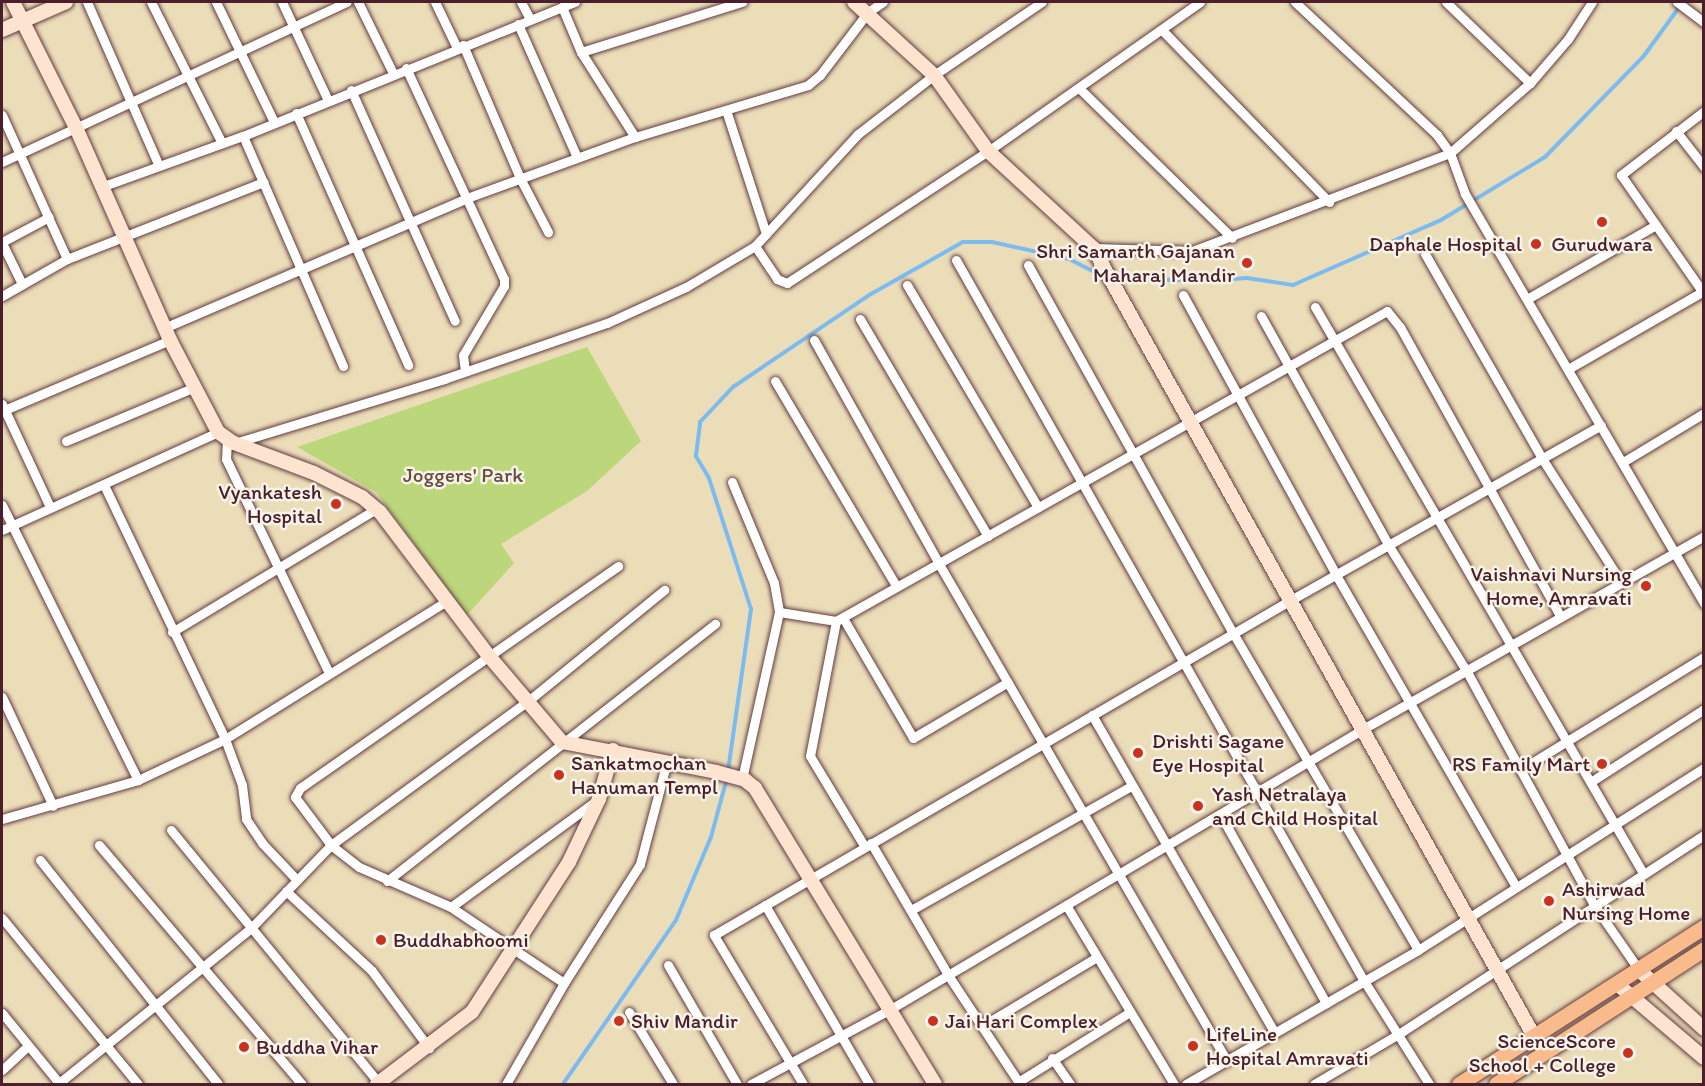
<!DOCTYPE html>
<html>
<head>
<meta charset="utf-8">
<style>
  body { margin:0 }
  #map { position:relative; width:1705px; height:1086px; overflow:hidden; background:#ecddb9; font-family:Itim,sans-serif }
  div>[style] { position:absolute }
  .green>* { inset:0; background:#bcd67b }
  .stream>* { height:4px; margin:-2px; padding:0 2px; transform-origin:2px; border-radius:2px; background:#7cbbf0 }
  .roads { filter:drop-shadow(0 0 2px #623c40) drop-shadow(0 0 2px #623c40) }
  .street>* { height:9px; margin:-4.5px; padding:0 4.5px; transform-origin:4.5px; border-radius:4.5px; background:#fff }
  .secondary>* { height:14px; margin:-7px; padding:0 7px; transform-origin:7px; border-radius:7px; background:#fde4d1 }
  .primary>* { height:15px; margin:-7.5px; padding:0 7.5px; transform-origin:7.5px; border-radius:7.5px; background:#fabb8c }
  .dots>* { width:16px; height:16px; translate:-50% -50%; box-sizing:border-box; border:3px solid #f7f3e8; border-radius:50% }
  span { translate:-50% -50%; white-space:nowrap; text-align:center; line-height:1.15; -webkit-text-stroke:5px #f7f3e8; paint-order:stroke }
  .poi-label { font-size:21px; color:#4a1f2b }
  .right { translate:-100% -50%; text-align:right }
  .left { translate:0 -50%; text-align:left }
  .park-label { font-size:21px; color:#664d3f }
  .frame { position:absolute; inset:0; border:3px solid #4a1f2b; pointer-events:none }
</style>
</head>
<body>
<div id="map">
  <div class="green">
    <i style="clip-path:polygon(587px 347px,641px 441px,587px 491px,501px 544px,514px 563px,467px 615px,376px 492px,297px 447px)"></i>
  </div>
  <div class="stream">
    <i style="left:1115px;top:278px;width:90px;rotate:1.9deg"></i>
    <i style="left:1205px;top:281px;width:42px;rotate:-4.1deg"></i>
    <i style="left:1247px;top:278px;width:47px;rotate:8.7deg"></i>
    <i style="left:1293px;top:285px;width:162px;rotate:-23.7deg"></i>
    <i style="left:1441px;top:220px;width:122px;rotate:-31.2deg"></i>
    <i style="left:1545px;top:157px;width:140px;rotate:-45.6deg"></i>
    <i style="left:1643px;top:57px;width:63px;rotate:-54deg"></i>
    <i style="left:728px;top:771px;width:164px;rotate:-81.9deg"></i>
    <i style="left:751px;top:609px;width:138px;rotate:-107.8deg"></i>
    <i style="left:709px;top:478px;width:26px;rotate:-121deg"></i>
    <i style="left:696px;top:456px;width:34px;rotate:-83deg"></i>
    <i style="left:700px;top:422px;width:48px;rotate:-46.7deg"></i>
    <i style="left:733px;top:387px;width:166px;rotate:-34deg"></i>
    <i style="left:871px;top:294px;width:106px;rotate:-29.5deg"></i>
    <i style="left:963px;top:242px;width:29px"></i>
    <i style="left:992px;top:242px;width:79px;rotate:12.4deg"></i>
    <i style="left:1069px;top:259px;width:39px;rotate:27deg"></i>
    <i style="left:563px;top:1084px;width:199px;rotate:-55.4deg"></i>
    <i style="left:676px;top:920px;width:90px;rotate:-67.1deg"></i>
    <i style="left:711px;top:837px;width:61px;rotate:-74.8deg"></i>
  </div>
  <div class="roads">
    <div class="street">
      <i style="left:87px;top:2px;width:179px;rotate:66.3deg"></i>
      <i style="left:151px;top:2px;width:158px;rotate:63.3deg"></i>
      <i style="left:216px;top:2px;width:133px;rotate:64.2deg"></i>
      <i style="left:282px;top:2px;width:108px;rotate:64.9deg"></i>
      <i style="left:358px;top:2px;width:79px;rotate:63.8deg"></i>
      <i style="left:435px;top:2px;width:51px;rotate:64.4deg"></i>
      <i style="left:521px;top:2px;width:19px;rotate:62deg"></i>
      <i style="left:1295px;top:2px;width:195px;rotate:43.1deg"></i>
      <i style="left:1437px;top:135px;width:22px;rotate:54deg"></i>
      <i style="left:1450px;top:153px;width:44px;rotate:69.9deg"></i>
      <i style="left:1465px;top:194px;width:474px;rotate:59.7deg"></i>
      <i style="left:1446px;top:2px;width:117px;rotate:44deg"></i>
      <i style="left:1677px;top:2px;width:34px;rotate:37deg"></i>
      <i style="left:562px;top:7px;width:49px;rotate:67.1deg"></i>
      <i style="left:581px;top:52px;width:101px;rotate:57.6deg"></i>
      <i style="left:518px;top:24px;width:145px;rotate:66.1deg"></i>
      <i style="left:1162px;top:30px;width:240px;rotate:45.8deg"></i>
      <i style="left:463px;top:45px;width:145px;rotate:66.8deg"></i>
      <i style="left:520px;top:178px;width:61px;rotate:62.6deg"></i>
      <i style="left:581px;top:52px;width:169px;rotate:-17.3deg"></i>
      <i style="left:406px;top:68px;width:233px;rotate:65.1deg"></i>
      <i style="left:504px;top:279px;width:7px;rotate:90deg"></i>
      <i style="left:504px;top:286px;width:80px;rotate:120.7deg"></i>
      <i style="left:463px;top:355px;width:16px;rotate:83deg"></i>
      <i style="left:1079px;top:88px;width:214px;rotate:44.4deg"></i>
      <i style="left:351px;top:90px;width:253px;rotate:65.8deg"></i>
      <i style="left:726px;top:110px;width:130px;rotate:72.1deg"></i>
      <i style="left:1704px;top:111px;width:105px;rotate:142.4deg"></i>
      <i style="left:1621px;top:175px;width:145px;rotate:55.1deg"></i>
      <i style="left:296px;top:113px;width:276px;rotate:66deg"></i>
      <i style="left:2px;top:115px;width:158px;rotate:65.7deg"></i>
      <i style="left:1676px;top:131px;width:46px;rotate:52.1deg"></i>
      <i style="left:243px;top:136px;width:251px;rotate:66.5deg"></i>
      <i style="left:2px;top:162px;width:380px;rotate:-24.9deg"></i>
      <i style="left:101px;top:187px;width:151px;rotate:-19.8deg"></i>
      <i style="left:243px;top:136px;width:358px;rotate:-22deg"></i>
      <i style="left:2px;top:242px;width:53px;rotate:-28deg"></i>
      <i style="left:2px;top:243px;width:46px;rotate:64deg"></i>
      <i style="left:755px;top:246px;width:40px;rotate:56deg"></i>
      <i style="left:777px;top:279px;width:11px;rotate:22deg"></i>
      <i style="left:787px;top:283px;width:240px;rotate:-33.3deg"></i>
      <i style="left:988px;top:151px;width:259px;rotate:-35.1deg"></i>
      <i style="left:1093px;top:248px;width:99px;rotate:1.7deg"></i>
      <i style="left:1192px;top:251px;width:276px;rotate:-20.8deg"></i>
      <i style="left:1450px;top:153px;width:106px;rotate:-41.2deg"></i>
      <i style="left:1530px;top:83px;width:58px;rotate:-49.2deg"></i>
      <i style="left:1568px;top:39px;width:44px;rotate:-57deg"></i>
      <i style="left:1425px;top:254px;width:237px;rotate:60.2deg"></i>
      <i style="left:1543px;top:460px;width:145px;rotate:57.4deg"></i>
      <i style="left:956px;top:260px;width:828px;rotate:60.5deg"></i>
      <i style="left:1364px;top:981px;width:122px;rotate:57.7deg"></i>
      <i style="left:1028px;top:265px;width:421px;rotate:60.9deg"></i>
      <i style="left:1233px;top:633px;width:367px;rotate:59.7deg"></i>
      <i style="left:907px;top:285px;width:258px;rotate:59.5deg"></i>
      <i style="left:1183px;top:295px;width:319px;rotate:61.3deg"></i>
      <i style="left:1336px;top:575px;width:360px;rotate:60deg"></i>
      <i style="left:2px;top:296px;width:75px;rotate:-29.6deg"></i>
      <i style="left:67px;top:259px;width:211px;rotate:-21.4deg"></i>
      <i style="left:1527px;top:299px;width:146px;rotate:-29.9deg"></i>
      <i style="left:1315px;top:307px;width:654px;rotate:59.91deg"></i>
      <i style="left:1261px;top:316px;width:263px;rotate:60.9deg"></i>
      <i style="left:1389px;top:546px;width:146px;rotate:58.2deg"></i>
      <i style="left:1466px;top:670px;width:268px;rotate:61.4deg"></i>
      <i style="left:1594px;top:905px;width:79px;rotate:55.3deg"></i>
      <i style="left:860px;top:319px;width:252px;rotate:59.5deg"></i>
      <i style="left:164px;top:328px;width:330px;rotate:-23.2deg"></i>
      <i style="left:467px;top:198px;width:179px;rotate:-20deg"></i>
      <i style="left:635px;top:137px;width:181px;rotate:-16.7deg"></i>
      <i style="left:808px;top:85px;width:16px;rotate:-40deg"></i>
      <i style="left:820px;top:75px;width:79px;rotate:-52.7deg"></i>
      <i style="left:868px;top:12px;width:18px;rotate:-34deg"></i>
      <i style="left:814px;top:340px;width:257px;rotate:60.8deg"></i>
      <i style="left:939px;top:564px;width:574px;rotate:59.91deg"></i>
      <i style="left:1568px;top:369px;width:155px;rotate:-29.9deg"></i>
      <i style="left:775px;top:381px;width:239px;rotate:59.4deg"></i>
      <i style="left:2px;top:404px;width:114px;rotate:65deg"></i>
      <i style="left:2px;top:411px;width:182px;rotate:-22.9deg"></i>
      <i style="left:227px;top:440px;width:19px;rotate:93deg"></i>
      <i style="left:226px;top:459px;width:237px;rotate:64.3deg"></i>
      <i style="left:66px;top:441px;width:140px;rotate:-22.7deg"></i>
      <i style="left:235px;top:443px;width:219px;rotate:-17deg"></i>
      <i style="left:444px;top:379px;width:172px;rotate:-19deg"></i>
      <i style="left:607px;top:323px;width:87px;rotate:-24.5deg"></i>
      <i style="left:686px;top:287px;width:80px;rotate:-30.7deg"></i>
      <i style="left:755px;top:246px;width:152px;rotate:-47.4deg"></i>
      <i style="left:858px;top:134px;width:96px;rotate:-37.8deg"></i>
      <i style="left:934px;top:75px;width:130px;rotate:-34.1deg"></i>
      <i style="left:1623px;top:462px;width:95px;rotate:-31.2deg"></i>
      <i style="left:732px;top:482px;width:109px;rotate:67.4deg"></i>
      <i style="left:774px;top:583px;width:29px;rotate:80deg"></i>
      <i style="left:104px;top:485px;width:281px;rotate:64.5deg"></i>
      <i style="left:225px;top:739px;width:49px;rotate:69.7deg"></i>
      <i style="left:242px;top:785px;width:34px;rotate:83deg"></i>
      <i style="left:246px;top:819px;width:29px;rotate:56deg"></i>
      <i style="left:262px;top:843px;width:51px;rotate:46.6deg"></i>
      <i style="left:2px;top:505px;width:307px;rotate:63.7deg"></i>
      <i style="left:2px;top:530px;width:237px;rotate:-24.4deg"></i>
      <i style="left:843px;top:618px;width:139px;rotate:59.7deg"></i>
      <i style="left:913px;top:738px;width:110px;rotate:-30.5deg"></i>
      <i style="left:836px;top:621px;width:137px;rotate:100.9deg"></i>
      <i style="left:810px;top:756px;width:106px;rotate:58.9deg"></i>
      <i style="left:172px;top:632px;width:238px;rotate:-31.1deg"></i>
      <i style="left:2px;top:697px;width:120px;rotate:64.9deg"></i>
      <i style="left:1092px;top:715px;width:367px;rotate:60.1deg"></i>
      <i style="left:1520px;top:770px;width:216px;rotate:-31.6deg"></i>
      <i style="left:742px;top:779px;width:171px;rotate:-77.5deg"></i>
      <i style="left:779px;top:612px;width:58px;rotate:9deg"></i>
      <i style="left:836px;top:621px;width:632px;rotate:-29.36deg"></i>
      <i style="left:1387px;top:311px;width:21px;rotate:51deg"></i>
      <i style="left:1400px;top:327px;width:330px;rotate:61deg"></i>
      <i style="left:1592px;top:781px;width:133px;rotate:-32.7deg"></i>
      <i style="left:1220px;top:814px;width:217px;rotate:60.7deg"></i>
      <i style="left:2px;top:819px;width:141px;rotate:-16deg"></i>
      <i style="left:138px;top:780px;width:96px;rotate:-25.2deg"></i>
      <i style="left:225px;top:739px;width:263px;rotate:-31.9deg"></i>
      <i style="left:171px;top:830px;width:329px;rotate:50.6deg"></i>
      <i style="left:871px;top:843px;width:153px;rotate:59.7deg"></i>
      <i style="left:948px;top:975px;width:131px;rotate:56.6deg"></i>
      <i style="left:99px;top:845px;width:314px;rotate:49.7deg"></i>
      <i style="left:40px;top:860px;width:286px;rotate:51.5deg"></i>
      <i style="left:387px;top:881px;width:417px;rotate:-38.1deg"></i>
      <i style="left:286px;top:891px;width:117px;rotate:42.9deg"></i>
      <i style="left:372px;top:971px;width:96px;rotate:53.5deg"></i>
      <i style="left:765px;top:905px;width:207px;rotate:59.8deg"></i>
      <i style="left:1066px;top:905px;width:209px;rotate:58.9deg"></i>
      <i style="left:451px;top:907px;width:181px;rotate:-36.2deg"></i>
      <i style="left:911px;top:910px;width:253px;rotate:-29.4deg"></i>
      <i style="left:2px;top:918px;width:215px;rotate:50.7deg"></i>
      <i style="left:668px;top:965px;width:138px;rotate:59.9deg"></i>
      <i style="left:564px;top:983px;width:136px;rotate:-146.1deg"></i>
      <i style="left:451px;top:907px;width:100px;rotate:-156.5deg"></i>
      <i style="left:359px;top:867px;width:36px;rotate:-142deg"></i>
      <i style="left:331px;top:845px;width:60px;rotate:-126.9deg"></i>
      <i style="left:295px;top:797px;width:10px;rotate:-61deg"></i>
      <i style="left:300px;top:788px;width:388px;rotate:-34.9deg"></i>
      <i style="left:629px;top:1012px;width:84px;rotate:58.6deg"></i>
      <i style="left:2px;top:1013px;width:92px;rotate:50.8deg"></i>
      <i style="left:982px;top:1026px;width:134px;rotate:-31deg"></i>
      <i style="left:1052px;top:1058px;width:32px;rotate:55deg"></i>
      <i style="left:2px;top:1070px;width:35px;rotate:-43deg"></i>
      <i style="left:1018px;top:1082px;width:132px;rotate:-32deg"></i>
      <i style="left:59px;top:1083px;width:248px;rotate:-38.9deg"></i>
      <i style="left:252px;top:927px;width:114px;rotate:-46.1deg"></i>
      <i style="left:331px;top:845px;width:244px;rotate:-36.2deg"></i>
      <i style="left:528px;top:701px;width:176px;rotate:-39.2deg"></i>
      <i style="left:506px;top:1084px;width:116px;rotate:-60.1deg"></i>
      <i style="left:564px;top:983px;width:141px;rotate:-57.4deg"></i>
      <i style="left:640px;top:864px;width:106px;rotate:-75.3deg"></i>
      <i style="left:751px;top:1084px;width:157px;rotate:-28.2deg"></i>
      <i style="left:889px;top:1010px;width:551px;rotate:-30.66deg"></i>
      <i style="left:1363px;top:729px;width:392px;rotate:-29.5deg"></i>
      <i style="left:803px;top:1084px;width:174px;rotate:-120.9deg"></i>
      <i style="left:714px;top:935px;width:665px;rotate:-30.15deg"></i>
      <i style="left:1289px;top:601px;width:358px;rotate:-29.4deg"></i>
      <i style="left:1186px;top:1084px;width:268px;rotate:-30deg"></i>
      <i style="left:1418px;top:950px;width:339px;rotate:-32.5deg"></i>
      <i style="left:1314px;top:1084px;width:96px;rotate:-30.6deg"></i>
      <i style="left:1397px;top:1035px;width:366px;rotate:-33.1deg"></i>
    </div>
    <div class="secondary">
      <i style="left:13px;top:2px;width:143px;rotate:63.4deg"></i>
      <i style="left:77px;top:130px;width:230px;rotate:66.1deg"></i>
      <i style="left:170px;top:340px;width:104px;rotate:62.4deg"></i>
      <i style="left:218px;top:432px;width:19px;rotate:35deg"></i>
      <i style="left:234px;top:443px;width:85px;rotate:20.6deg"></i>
      <i style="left:314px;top:473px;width:54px;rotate:26.6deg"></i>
      <i style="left:362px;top:497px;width:23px;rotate:40deg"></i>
      <i style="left:380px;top:512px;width:181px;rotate:52.9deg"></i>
      <i style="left:489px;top:656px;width:113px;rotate:49.7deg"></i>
      <i style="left:562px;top:742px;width:157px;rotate:11deg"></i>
      <i style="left:716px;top:772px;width:30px;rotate:15deg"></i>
      <i style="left:745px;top:780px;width:13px;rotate:39deg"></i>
      <i style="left:755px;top:788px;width:346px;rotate:58.7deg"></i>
      <i style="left:854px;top:2px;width:108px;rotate:42.4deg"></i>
      <i style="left:934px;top:75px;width:93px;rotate:54.6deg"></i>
      <i style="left:988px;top:151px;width:143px;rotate:42.7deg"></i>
      <i style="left:1093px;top:248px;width:905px;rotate:60.77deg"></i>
      <i style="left:1535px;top:1038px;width:18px;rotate:49deg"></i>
      <i style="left:2px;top:30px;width:70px;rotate:-23.6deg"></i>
      <i style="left:1639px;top:970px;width:88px;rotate:42.2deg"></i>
      <i style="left:1617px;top:984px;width:114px;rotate:40.4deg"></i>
      <i style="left:377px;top:1084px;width:119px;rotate:-37.2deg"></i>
      <i style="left:472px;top:1012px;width:179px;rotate:-57.1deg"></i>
      <i style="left:569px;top:862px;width:70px;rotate:-64.5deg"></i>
      <i style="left:599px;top:799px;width:51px;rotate:-74.1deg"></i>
    </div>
    <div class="primary">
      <i style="left:1459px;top:1084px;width:291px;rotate:-32.7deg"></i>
      <i style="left:1496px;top:1084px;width:248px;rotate:-33deg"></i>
    </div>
  </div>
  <div class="dots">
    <i style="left:1602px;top:222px;background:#c8321e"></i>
    <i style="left:1536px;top:244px;background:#c8321e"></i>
    <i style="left:1247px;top:263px;background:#c8321e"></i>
    <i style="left:336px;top:504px;background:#c8321e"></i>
    <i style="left:1646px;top:586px;background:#c8321e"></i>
    <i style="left:1138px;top:753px;background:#c8321e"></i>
    <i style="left:1602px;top:764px;background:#c8321e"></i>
    <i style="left:559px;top:775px;background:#c8321e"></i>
    <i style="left:1198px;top:806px;background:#c8321e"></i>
    <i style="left:1549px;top:901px;background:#c8321e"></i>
    <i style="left:381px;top:940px;background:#c8321e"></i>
    <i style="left:619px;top:1021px;background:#c8321e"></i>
    <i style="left:933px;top:1021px;background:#c8321e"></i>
    <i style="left:1193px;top:1046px;background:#c8321e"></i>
    <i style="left:244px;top:1047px;background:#c8321e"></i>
    <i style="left:1628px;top:1053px;background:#c8321e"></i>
  </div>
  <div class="poi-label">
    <span class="right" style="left:1522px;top:244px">Daphale Hospital</span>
    <span style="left:1602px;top:244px">Gurudwara</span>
    <span class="right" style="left:1235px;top:263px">Shri Samarth Gajanan<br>Maharaj Mandir</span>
    <span class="right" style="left:322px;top:504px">Vyankatesh<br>Hospital</span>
    <span class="right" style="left:1632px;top:586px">Vaishnavi Nursing<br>Home, Amravati</span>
    <span class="left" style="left:1152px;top:753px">Drishti Sagane<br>Eye Hospital</span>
    <span class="left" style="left:571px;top:775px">Sankatmochan<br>Hanuman Templ</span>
    <span class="right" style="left:1590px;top:764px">RS Family Mart</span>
    <span class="left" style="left:1212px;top:806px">Yash Netralaya<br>and Child Hospital</span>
    <span class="left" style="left:1562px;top:901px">Ashirwad<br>Nursing Home</span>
    <span class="left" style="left:393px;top:940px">Buddhabhoomi</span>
    <span class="left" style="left:631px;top:1021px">Shiv Mandir</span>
    <span class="left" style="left:945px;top:1021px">Jai Hari Complex</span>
    <span class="left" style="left:1206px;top:1046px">LifeLine<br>Hospital Amravati</span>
    <span class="right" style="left:1616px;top:1053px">ScienceScore<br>School + College</span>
    <span class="left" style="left:256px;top:1047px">Buddha Vihar</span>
  </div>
  <div class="park-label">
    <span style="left:463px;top:475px">Joggers' Park</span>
  </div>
  <div class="frame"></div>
</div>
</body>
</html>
